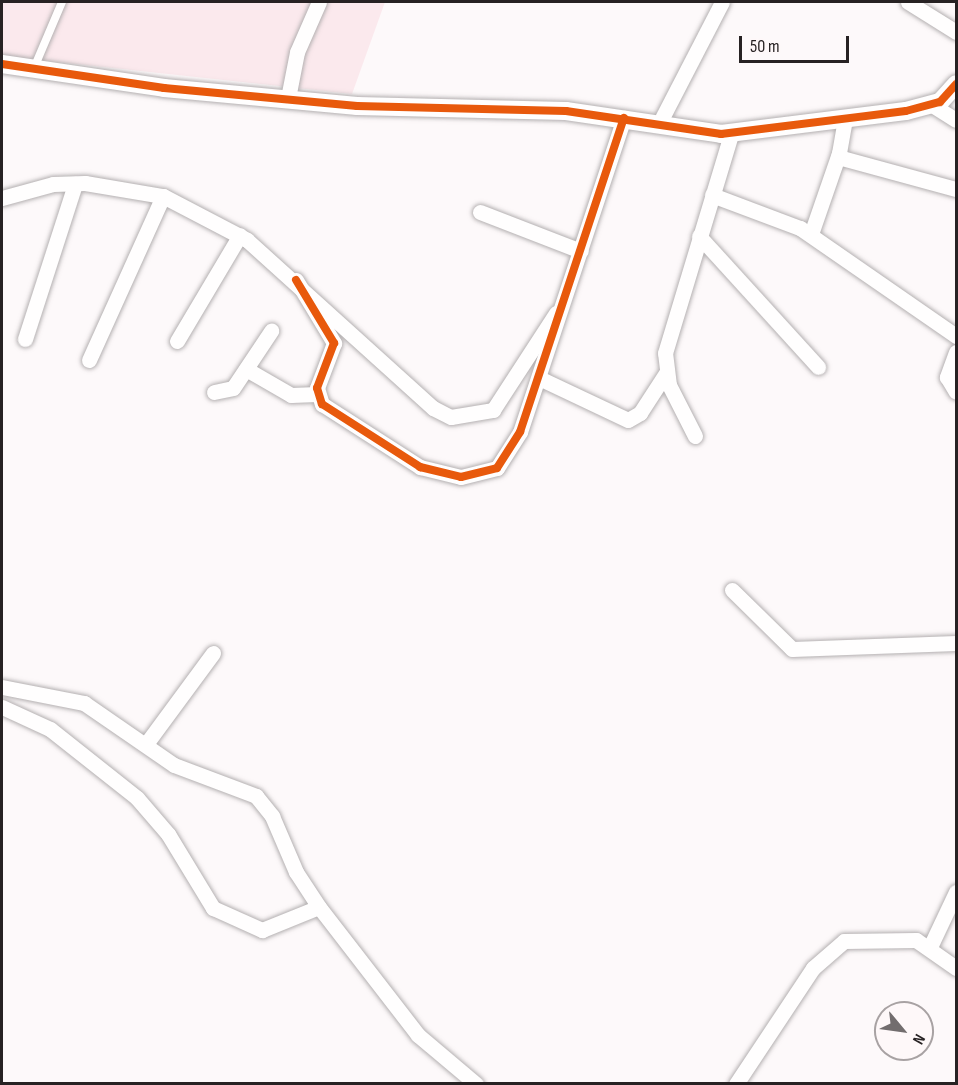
<!DOCTYPE html>
<html>
<head>
<meta charset="utf-8">
<style>
  body { margin:0 }
  #map { position:relative; width:958px; height:1085px; overflow:hidden; background:#fdf9fa; font-family:"Sofia Sans Condensed",sans-serif }
  div>[style] { position:absolute }
  .green>* { inset:0; background:#fbe9ed }
  .roads { filter:drop-shadow(0 0 2px #b4b0b1) drop-shadow(0 0 2px #b4b0b1) }
  .service>* { height:8px; margin:-4px; padding:0 4px; transform-origin:4px; border-radius:4px; background:#fffefe }
  .minor>* { height:15px; margin:-7.5px; padding:0 7.5px; transform-origin:7.5px; border-radius:7.5px; background:#fffefe }
  .tertiary>* { height:18px; margin:-9px; padding:0 9px; transform-origin:9px; border-radius:9px; background:#fffefe }
  .cycleway>* { height:8px; margin:-4px; padding:0 4px; transform-origin:4px; border-radius:4px; background:#e8590c }
  span { translate:-50% -50%; white-space:nowrap; text-align:center; line-height:1.15; -webkit-text-stroke:6px #fef8f9; paint-order:stroke }
  .frame { position:absolute; inset:0; border:3px solid #272223; pointer-events:none }
  .north { position:absolute; left:874px; top:1001px; width:60px; height:60px; box-sizing:border-box; background:#fef8f9; border:2px solid #a8a2a3; border-radius:50%; rotate:119deg; font-size:16px; font-weight:700; line-height:24px; text-align:center; color:#272223 }
  .north::after { content:''; display:block; margin:auto; width:21px; height:27px; background:#726d6e; clip-path:polygon(50% 0,100% 100%,50% 72%,0 100%) }
  .scale { position:absolute; left:739px; top:36px; width:110px; height:27px; box-sizing:border-box; border:3px solid #272223; border-top:0; padding-left:8px; font-size:18px; line-height:21px; white-space:nowrap; color:#272223; -webkit-text-stroke:4px #fef8f9; paint-order:stroke }
</style>
</head>
<body>
<div id="map">
  <div class="green">
    <i style="clip-path:polygon(2px 2px,385px 2px,352px 94px,2px 56px)"></i>
  </div>
  <div class="roads">
    <div class="service">
      <i style="left:34px;top:68px;width:72px;rotate:-67deg"></i>
    </div>
    <div class="minor">
      <i style="left:908px;top:2px;width:57px;rotate:32deg"></i>
      <i style="left:288px;top:98px;width:47px;rotate:-78.9deg"></i>
      <i style="left:297px;top:52px;width:55px;rotate:-66.3deg"></i>
      <i style="left:932px;top:105px;width:28px;rotate:32deg"></i>
      <i style="left:659px;top:124px;width:137px;rotate:-62.7deg"></i>
      <i style="left:838px;top:157px;width:122px;rotate:15.2deg"></i>
      <i style="left:712px;top:195px;width:94px;rotate:20.6deg"></i>
      <i style="left:800px;top:228px;width:190px;rotate:34.7deg"></i>
      <i style="left:2px;top:198px;width:53px;rotate:-15.4deg"></i>
      <i style="left:53px;top:184px;width:32px;rotate:-2deg"></i>
      <i style="left:85px;top:183px;width:79px;rotate:9.5deg"></i>
      <i style="left:163px;top:196px;width:95px;rotate:27.6deg"></i>
      <i style="left:247px;top:240px;width:251px;rotate:42.1deg"></i>
      <i style="left:433px;top:408px;width:20px;rotate:27deg"></i>
      <i style="left:451px;top:417px;width:43px;rotate:-9.5deg"></i>
      <i style="left:493px;top:410px;width:116px;rotate:-57deg"></i>
      <i style="left:480px;top:212px;width:108px;rotate:21.1deg"></i>
      <i style="left:811px;top:234px;width:86px;rotate:-70.9deg"></i>
      <i style="left:839px;top:153px;width:36px;rotate:-80deg"></i>
      <i style="left:699px;top:236px;width:177px;rotate:47.7deg"></i>
      <i style="left:296px;top:280px;width:74px;rotate:58.9deg"></i>
      <i style="left:334px;top:343px;width:48px;rotate:110.7deg"></i>
      <i style="left:317px;top:388px;width:17px;rotate:73deg"></i>
      <i style="left:322px;top:404px;width:117px;rotate:32.7deg"></i>
      <i style="left:420px;top:467px;width:42px;rotate:13.7deg"></i>
      <i style="left:461px;top:477px;width:37px;rotate:-14deg"></i>
      <i style="left:497px;top:468px;width:43px;rotate:-57.4deg"></i>
      <i style="left:520px;top:432px;width:331px;rotate:-71.7deg"></i>
      <i style="left:25px;top:339px;width:163px;rotate:-72.1deg"></i>
      <i style="left:177px;top:341px;width:123px;rotate:-59.3deg"></i>
      <i style="left:956px;top:352px;width:27px;rotate:110deg"></i>
      <i style="left:947px;top:377px;width:17px;rotate:59deg"></i>
      <i style="left:89px;top:360px;width:180px;rotate:-65.7deg"></i>
      <i style="left:246px;top:369px;width:52px;rotate:30deg"></i>
      <i style="left:291px;top:395px;width:26px;rotate:-2deg"></i>
      <i style="left:539px;top:378px;width:98px;rotate:25.3deg"></i>
      <i style="left:628px;top:420px;width:14px;rotate:-30deg"></i>
      <i style="left:640px;top:413px;width:48px;rotate:-57deg"></i>
      <i style="left:214px;top:392px;width:19px;rotate:-12deg"></i>
      <i style="left:233px;top:388px;width:69px;rotate:-56.3deg"></i>
      <i style="left:695px;top:436px;width:57px;rotate:-117deg"></i>
      <i style="left:669px;top:385px;width:32px;rotate:-97deg"></i>
      <i style="left:665px;top:353px;width:229px;rotate:-73.2deg"></i>
      <i style="left:732px;top:590px;width:84px;rotate:44.5deg"></i>
      <i style="left:792px;top:649px;width:164px;rotate:-2.1deg"></i>
      <i style="left:2px;top:687px;width:84px;rotate:11deg"></i>
      <i style="left:84px;top:703px;width:109px;rotate:34.6deg"></i>
      <i style="left:174px;top:765px;width:88px;rotate:20.7deg"></i>
      <i style="left:256px;top:796px;width:26px;rotate:51deg"></i>
      <i style="left:272px;top:816px;width:61px;rotate:66.8deg"></i>
      <i style="left:296px;top:872px;width:42px;rotate:56.7deg"></i>
      <i style="left:319px;top:907px;width:162px;rotate:52.3deg"></i>
      <i style="left:418px;top:1035px;width:76px;rotate:40.2deg"></i>
      <i style="left:2px;top:707px;width:53px;rotate:24.6deg"></i>
      <i style="left:50px;top:729px;width:111px;rotate:38.4deg"></i>
      <i style="left:137px;top:798px;width:48px;rotate:49.3deg"></i>
      <i style="left:168px;top:834px;width:87px;rotate:58.7deg"></i>
      <i style="left:213px;top:908px;width:54px;rotate:24.2deg"></i>
      <i style="left:262px;top:930px;width:61px;rotate:-22deg"></i>
      <i style="left:146px;top:744px;width:113px;rotate:-53.6deg"></i>
      <i style="left:930px;top:947px;width:61px;rotate:-64.7deg"></i>
      <i style="left:736px;top:1084px;width:139px;rotate:-56.4deg"></i>
      <i style="left:813px;top:968px;width:41px;rotate:-41.1deg"></i>
      <i style="left:844px;top:941px;width:72px;rotate:-0.8deg"></i>
      <i style="left:916px;top:940px;width:49px;rotate:35deg"></i>
    </div>
    <div class="tertiary">
      <i style="left:2px;top:64px;width:164px;rotate:8.4deg"></i>
      <i style="left:164px;top:88px;width:194px;rotate:5.3deg"></i>
      <i style="left:357px;top:106px;width:209px;rotate:1.4deg"></i>
      <i style="left:566px;top:111px;width:157px;rotate:8.4deg"></i>
      <i style="left:721px;top:134px;width:186px;rotate:-7.1deg"></i>
      <i style="left:906px;top:111px;width:35px;rotate:-15deg"></i>
      <i style="left:940px;top:102px;width:24px;rotate:-48deg"></i>
    </div>
  </div>
  <div class="cycleway">
    <i style="left:2px;top:64px;width:164px;rotate:8.4deg"></i>
    <i style="left:164px;top:88px;width:194px;rotate:5.3deg"></i>
    <i style="left:357px;top:106px;width:209px;rotate:1.4deg"></i>
    <i style="left:566px;top:111px;width:157px;rotate:8.4deg"></i>
    <i style="left:721px;top:134px;width:186px;rotate:-7.1deg"></i>
    <i style="left:906px;top:111px;width:35px;rotate:-15deg"></i>
    <i style="left:940px;top:102px;width:24px;rotate:-48deg"></i>
    <i style="left:296px;top:280px;width:74px;rotate:58.9deg"></i>
    <i style="left:334px;top:343px;width:48px;rotate:110.7deg"></i>
    <i style="left:317px;top:388px;width:17px;rotate:73deg"></i>
    <i style="left:322px;top:404px;width:117px;rotate:32.7deg"></i>
    <i style="left:420px;top:467px;width:42px;rotate:13.7deg"></i>
    <i style="left:461px;top:477px;width:37px;rotate:-14deg"></i>
    <i style="left:497px;top:468px;width:43px;rotate:-57.4deg"></i>
    <i style="left:520px;top:432px;width:331px;rotate:-71.7deg"></i>
  </div>
  <div class="frame"></div>
  <div class="north">N</div>
  <div class="scale">50 m</div>
</div>
</body>
</html>
